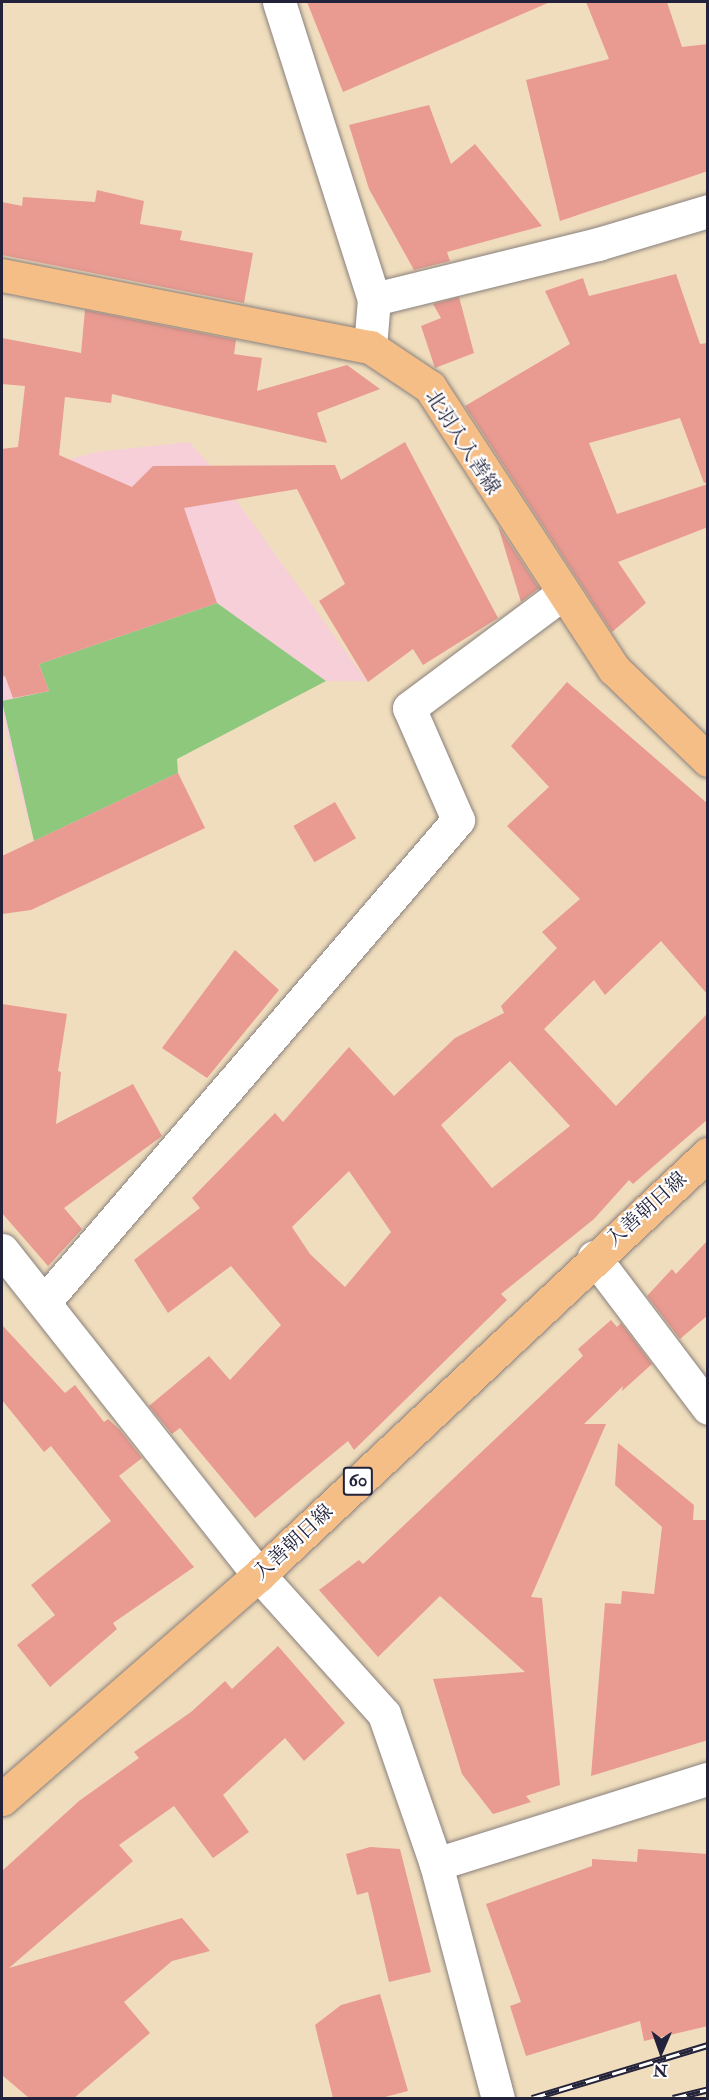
<!DOCTYPE html>
<html>
<head>
<meta charset="utf-8">
<style>
  body { margin:0 }
  #map { position:relative; width:709px; height:2100px; overflow:hidden; background:#f0ddbd; font-family:"IM FELL Double Pica","Noto Serif JP",serif }
  div>[style] { position:absolute }
  .built>* { inset:0; background:#f6cfd8 }
  .green>* { inset:0; background:#8dc87d }
  .building>* { inset:0; background:#e99a91; transform-origin:0 0 }
  .roads { filter:drop-shadow(0 0 2px #89807c) drop-shadow(0 0 2px #89807c) }
  .minor>* { height:33px; margin:-16.5px; padding:0 16.5px; transform-origin:16.5px; border-radius:16.5px; background:#fff }
  .major>* { height:33px; margin:-16.5px; padding:0 16.5px; transform-origin:16.5px; border-radius:16.5px; background:#f6be87 }
  .rail>* { height:7px; margin-top:-3.5px; transform-origin:0; background:repeating-linear-gradient(90deg,#fff 0 14px,#22223b 0 28px); box-sizing:border-box; border-block:2px solid #22223b }
  span { translate:-50% -50%; white-space:nowrap; text-align:center; line-height:1.15; -webkit-text-stroke:4.5px #fff; paint-order:stroke }
  .shield-label span { padding:2px 4px; background:#fff; border:2px solid; border-radius:4px; -webkit-text-stroke-width:0 }
  .shield-label { font-size:18px; color:#22223b; font-weight:700 }
  .street-label { font-size:20px; color:#22223b }
  .frame { position:absolute; inset:0; border:3px solid #22223b; pointer-events:none }
  .north { position:absolute; left:631px; top:2022px; width:60px; height:60px; -webkit-text-stroke:4px #fff; paint-order:stroke; rotate:182deg; font-size:16px; font-weight:700; line-height:24px; text-align:center; color:#22223b }
  .north::after { content:''; display:block; margin:auto; width:21px; height:27px; background:#22223b; clip-path:polygon(50% 0,100% 100%,50% 72%,0 100%) }
</style>
</head>
<body>
<div id="map">
  <div class="built">
    <i style="clip-path:polygon(189px 442px,212px 467px,367px 681px,326px 681px,177px 759px,178px 773px,34px 841px,9px 750px,2px 703px,2px 517px,30px 506px,34px 469px,96px 452px)"></i>
  </div>
  <div class="green">
    <i style="clip-path:polygon(217px 603px,326px 681px,177px 759px,178px 773px,34px 841px,2px 701px,49px 691px,39px 664px)"></i>
  </div>
  <div class="building">
    <i style="clip-path:polygon(307px 2px,550px 2px,343px 92px)"></i>
    <i style="clip-path:polygon(586px 2px,667px 2px,682px 47px,708px 44px,708px 171px,560px 221px,526px 80px,609px 59px)"></i>
    <i style="clip-path:polygon(429px 105px,451px 164px,475px 144px,542px 226px,447px 252px,450px 261px,414px 270px,369px 189px,349px 125px)"></i>
    <i style="clip-path:polygon(97px 190px,144px 201px,140px 224px,182px 231px,180px 240px,253px 253px,244px 303px,2px 255px,2px 202px,22px 206px,23px 197px,95px 202px)"></i>
    <i style="clip-path:polygon(676px 274px,700px 344px,708px 343px,708px 482px,704px 483px,680px 418px,589px 443px,617px 514px,708px 484px,708px 527px,618px 562px,646px 603px,612px 632px,465px 406px,570px 344px,545px 291px,583px 278px,589px 296px)"></i>
    <i style="clip-path:polygon(459px 297px,474px 353px,435px 368px,421px 326px,441px 318px,433px 304px)"></i>
    <i style="clip-path:polygon(85px 310px,236px 340px,234px 354px,262px 358px,257px 391px,347px 365px,380px 389px,317px 413px,327px 443px,112px 394px,111px 403px,65px 397px,59px 455px,132px 487px,153px 466px,335px 465px,341px 480px,405px 442px,498px 618px,423px 665px,413px 649px,368px 682px,319px 601px,345px 584px,297px 489px,184px 508px,217px 603px,39px 664px,49px 691px,13px 698px,5px 676px,2px 677px,2px 449px,18px 447px,25px 386px,2px 384px,2px 338px,81px 353px)"></i>
    <i style="clip-path:polygon(498px 526px,539px 588px,521px 602px)"></i>
    <i style="clip-path:polygon(evenodd,567px 682px,708px 804px,708px 995px,661px 941px,605px 995px,594px 980px,544px 1029px,616px 1106px,708px 1013px,708px 1119px,633px 1184px,629px 1180px,594px 1219px,501px 1294px,507px 1300px,354px 1450px,348px 1441px,255px 1518px,180px 1428px,172px 1434px,149px 1406px,209px 1356px,230px 1380px,281px 1325px,231px 1266px,168px 1313px,134px 1260px,200px 1208px,192px 1198px,275px 1113px,283px 1122px,349px 1047px,394px 1096px,455px 1038px,504px 1013px,501px 1006px,557px 948px,542px 932px,580px 899px,507px 826px,549px 787px,511px 746px,567px 682px,510px 1061px,570px 1126px,492px 1188px,441px 1125px,510px 1061px,567px 682px,349px 1171px,391px 1232px,345px 1287px,310px 1254px,292px 1227px,349px 1171px)"></i>
    <i style="clip-path:polygon(178px 773px,205px 828px,31px 910px,2px 914px,2px 856px)"></i>
    <i style="left:335px;top:802px;width:42px;height:48px;rotate:60deg"></i>
    <i style="clip-path:polygon(235px 950px,279px 990px,207px 1078px,162px 1048px)"></i>
    <i style="clip-path:polygon(2px 1004px,67px 1014px,58px 1071px,61px 1072px,56px 1124px,133px 1084px,162px 1136px,64px 1208px,82px 1229px,48px 1266px,2px 1213px)"></i>
    <i style="clip-path:polygon(708px 1240px,708px 1315px,680px 1339px,647px 1296px,672px 1269px,676px 1274px)"></i>
    <i style="clip-path:polygon(611px 1320px,617px 1327px,621px 1323px,652px 1364px,622px 1391px,623px 1386px,584px 1424px,606px 1424px,531px 1597px,542px 1598px,560px 1785px,526px 1796px,531px 1802px,493px 1814px,462px 1774px,433px 1679px,525px 1672px,440px 1596px,378px 1657px,319px 1590px,359px 1560px,363px 1564px,583px 1356px,578px 1349px)"></i>
    <i style="clip-path:polygon(2px 1325px,65px 1393px,75px 1385px,104px 1422px,108px 1419px,120px 1430px,142px 1458px,119px 1476px,194px 1567px,113px 1623px,117px 1629px,50px 1687px,17px 1645px,55px 1615px,31px 1585px,111px 1521px,51px 1446px,44px 1452px,2px 1400px)"></i>
    <i style="clip-path:polygon(618px 1443px,694px 1505px,693px 1520px,708px 1520px,708px 1740px,591px 1776px,605px 1603px,621px 1604px,622px 1591px,654px 1594px,662px 1527px,615px 1485px)"></i>
    <i style="clip-path:polygon(278px 1646px,345px 1723px,304px 1761px,285px 1738px,223px 1795px,249px 1832px,213px 1858px,174px 1806px,119px 1845px,133px 1861px,9px 1968px,182px 1918px,210px 1951px,172px 1961px,124px 2002px,150px 2033px,74px 2098px,29px 2098px,2px 2075px,2px 1871px,79px 1801px,139px 1758px,134px 1752px,191px 1712px,225px 1681px,232px 1689px)"></i>
    <i style="clip-path:polygon(370px 1847px,400px 1849px,431px 1972px,389px 1982px,368px 1892px,357px 1895px,346px 1854px)"></i>
    <i style="clip-path:polygon(638px 1849px,708px 1854px,708px 2026px,644px 2041px,640px 2021px,526px 2056px,510px 2006px,521px 2002px,486px 1904px,592px 1866px,592px 1859px,637px 1862px)"></i>
    <i style="clip-path:polygon(380px 1994px,408px 2091px,381px 2098px,333px 2098px,315px 2025px,341px 2005px)"></i>
  </div>
  <div class="roads">
    <div class="minor">
      <i style="left:279px;top:2px;width:312px;rotate:72.3deg"></i>
      <i style="left:374px;top:299px;width:48px;rotate:94.8deg"></i>
      <i style="left:374px;top:299px;width:231px;rotate:-13.8deg"></i>
      <i style="left:598px;top:244px;width:115px;rotate:-16.7deg"></i>
      <i style="left:2px;top:1250px;width:414px;rotate:51.7deg"></i>
      <i style="left:259px;top:1575px;width:187px;rotate:48deg"></i>
      <i style="left:384px;top:1714px;width:159px;rotate:70.9deg"></i>
      <i style="left:436px;top:1864px;width:242px;rotate:75.2deg"></i>
      <i style="left:594px;top:1257px;width:189px;rotate:52.9deg"></i>
      <i style="left:45px;top:1301px;width:634px;rotate:-49.35deg"></i>
      <i style="left:458px;top:820px;width:122px;rotate:-113.6deg"></i>
      <i style="left:409px;top:708px;width:191px;rotate:-36.7deg"></i>
      <i style="left:436px;top:1864px;width:285px;rotate:-17.4deg"></i>
    </div>
    <div class="major">
      <i style="left:2px;top:275px;width:375px;rotate:11.1deg"></i>
      <i style="left:370px;top:347px;width:72px;rotate:33.7deg"></i>
      <i style="left:430px;top:387px;width:337px;rotate:56.9deg"></i>
      <i style="left:614px;top:669px;width:131px;rotate:44.1deg"></i>
      <i style="left:2px;top:1799px;width:341px;rotate:-41.1deg"></i>
      <i style="left:259px;top:1575px;width:616px;rotate:-43.16deg"></i>
    </div>
  </div>
  <div class="rail">
    <i style="left:532px;top:2098px;width:184px;rotate:-16.8deg"></i>
    <i style="left:673px;top:2098px;width:36px;rotate:-14deg"></i>
  </div>
  <div class="shield-label">
    <span style="left:358px;top:1481px">60</span>
  </div>
  <div class="street-label">
    <span style="left:463px;top:442px;rotate:57deg">北羽入入善線</span>
    <span style="left:646px;top:1209px;rotate:-42deg">入善朝日線</span>
    <span style="left:293px;top:1542px;rotate:-43deg">入善朝日線</span>
  </div>
  <div class="frame"></div>
  <div class="north">N</div>
</div>
</body>
</html>
